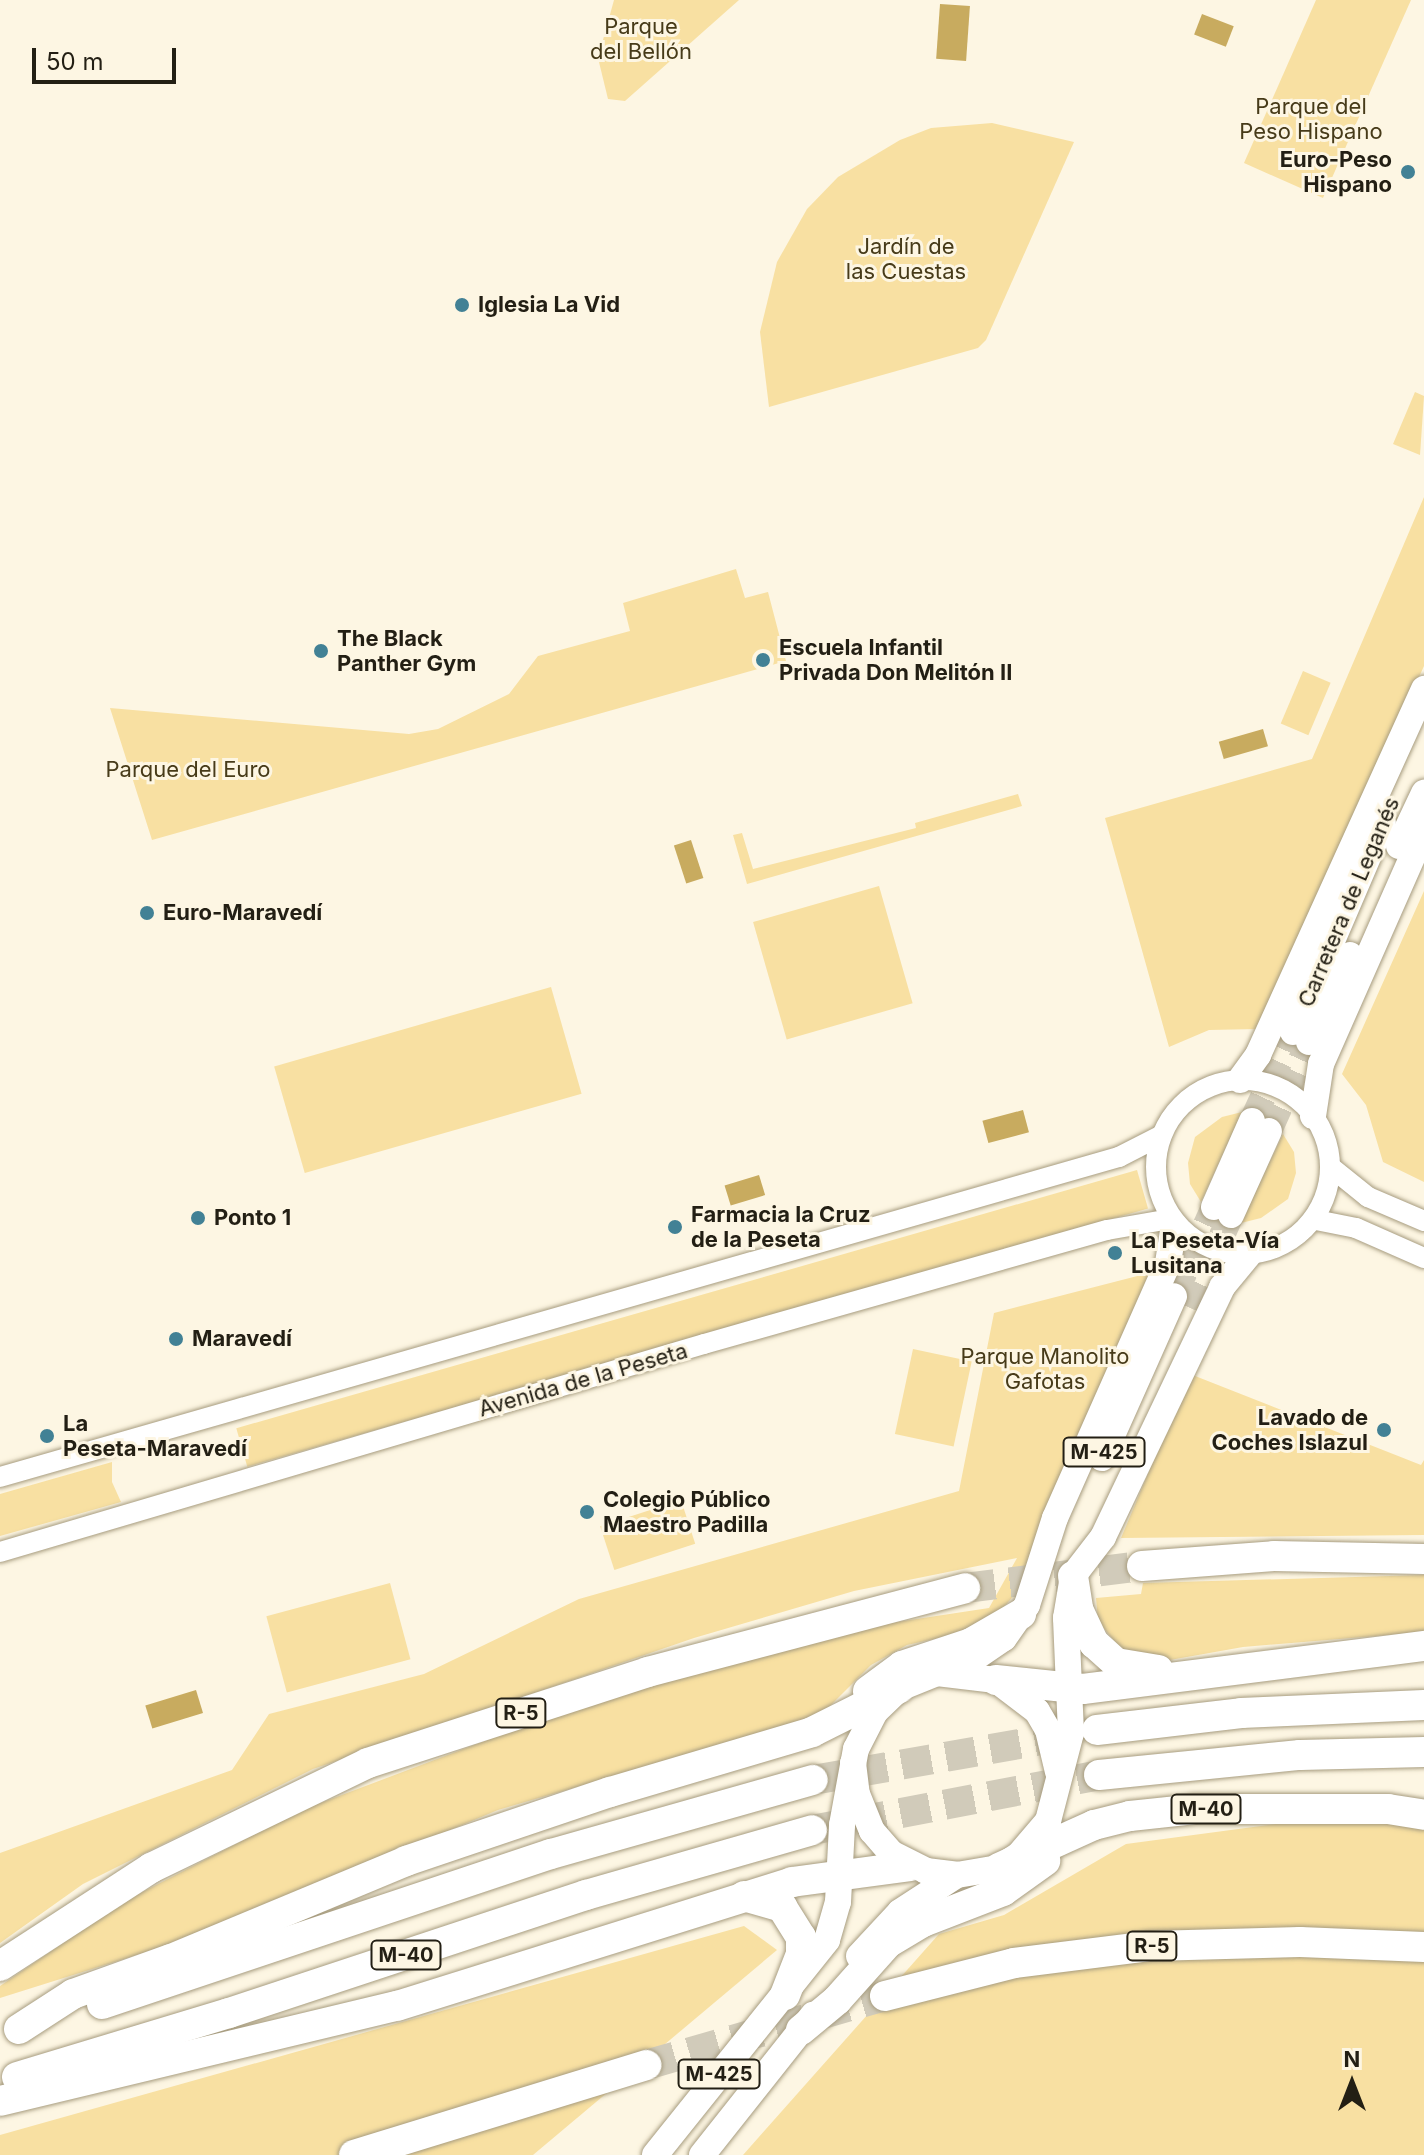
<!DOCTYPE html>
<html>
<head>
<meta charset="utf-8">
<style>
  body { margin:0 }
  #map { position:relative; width:1424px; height:2155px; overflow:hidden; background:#fdf6e3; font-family:Inter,sans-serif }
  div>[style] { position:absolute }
  .green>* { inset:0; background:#f8e0a2; transform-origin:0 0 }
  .water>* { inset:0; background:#c8ab5f; transform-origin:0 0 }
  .major-tunnel>* { height:26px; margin-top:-13px; transform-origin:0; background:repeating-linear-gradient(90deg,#d1cbba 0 26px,transparent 0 39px) }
  .highway-tunnel>* { height:30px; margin-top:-15px; transform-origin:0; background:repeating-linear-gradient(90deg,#d1cbba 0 30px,transparent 0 45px) }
  .roads { filter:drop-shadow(0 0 2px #a79c7f) drop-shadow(0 0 2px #a79c7f) }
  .minor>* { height:20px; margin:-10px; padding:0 10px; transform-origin:10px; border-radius:10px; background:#fff }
  .minor>.ring { margin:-10px; padding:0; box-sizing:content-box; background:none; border:20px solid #fff; border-radius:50% }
  .major>* { height:26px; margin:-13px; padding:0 13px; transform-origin:13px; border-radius:13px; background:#fff }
  .highway>* { height:30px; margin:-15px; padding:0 15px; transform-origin:15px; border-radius:15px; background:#fff }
  .dots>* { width:22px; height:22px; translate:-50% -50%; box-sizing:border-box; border:4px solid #fdf6e3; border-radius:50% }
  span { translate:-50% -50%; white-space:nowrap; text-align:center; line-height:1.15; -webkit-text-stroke:6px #fdf6e3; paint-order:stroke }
  .shield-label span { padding:2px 6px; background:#fdf6e3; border:2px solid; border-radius:6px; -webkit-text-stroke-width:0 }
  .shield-label { font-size:20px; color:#231f14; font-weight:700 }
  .park-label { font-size:22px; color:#473b19 }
  .poi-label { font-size:22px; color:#231f14; font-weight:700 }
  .right { translate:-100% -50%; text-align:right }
  .left { translate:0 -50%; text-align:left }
  .street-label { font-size:22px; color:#231f14 }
  .north { position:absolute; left:1312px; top:2043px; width:80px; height:80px; -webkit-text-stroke:6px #fdf6e3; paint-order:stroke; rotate:0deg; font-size:22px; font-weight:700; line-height:32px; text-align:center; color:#231f14 }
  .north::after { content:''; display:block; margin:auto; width:28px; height:36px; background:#231f14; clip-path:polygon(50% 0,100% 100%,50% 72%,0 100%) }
  .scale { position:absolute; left:32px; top:48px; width:144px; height:36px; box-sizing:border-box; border:4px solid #231f14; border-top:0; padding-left:10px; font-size:24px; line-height:28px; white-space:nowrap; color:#231f14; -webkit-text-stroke:6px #fdf6e3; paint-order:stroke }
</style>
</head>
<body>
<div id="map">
  <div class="green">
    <i style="clip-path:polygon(614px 0,739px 0,625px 101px,608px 99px,598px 58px)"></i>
    <i style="clip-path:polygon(1316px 0,1411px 0,1323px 198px,1244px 163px)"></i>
    <i style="clip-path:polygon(992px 123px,1074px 142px,986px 340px,978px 348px,769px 407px,760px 332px,777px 262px,807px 209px,838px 177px,900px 140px,931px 128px)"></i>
    <i style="clip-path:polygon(1415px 392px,1424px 396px,1420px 455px,1393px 444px)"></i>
    <i style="clip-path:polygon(1424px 497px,1424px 666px,1258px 1029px,1209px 1030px,1169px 1047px,1105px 818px,1312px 759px)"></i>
    <i style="clip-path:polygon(736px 569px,745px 598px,768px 592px,786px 661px,152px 840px,110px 708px,409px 734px,438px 729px,509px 694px,538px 656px,630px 631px,623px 603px)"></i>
    <i style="left:1303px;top:671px;width:30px;height:57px;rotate:23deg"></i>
    <i style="clip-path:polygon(1018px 794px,1022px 806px,747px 884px,733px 835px,742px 833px,753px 869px,916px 828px,915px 823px)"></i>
    <i style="left:879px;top:886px;width:122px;height:131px;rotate:74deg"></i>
    <i style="clip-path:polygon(1424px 891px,1424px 1182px,1383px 1162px,1366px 1105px,1342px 1074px)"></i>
    <i style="left:551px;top:987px;width:111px;height:288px;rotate:74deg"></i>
    <i style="clip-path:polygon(1242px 1112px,1201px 1202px,1190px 1184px,1188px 1163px,1195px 1137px,1222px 1117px)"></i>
    <i style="clip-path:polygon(1283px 1134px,1294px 1152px,1296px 1173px,1288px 1199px,1261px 1218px,1241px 1223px)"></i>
    <i style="left:1137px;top:1170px;width:40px;height:937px;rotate:74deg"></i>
    <i style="clip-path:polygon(1149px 1273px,1018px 1591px,994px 1618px,966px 1632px,907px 1645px,871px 1665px,828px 1708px,806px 1720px,498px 1810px,194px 1937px,0 1998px,0 1986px,125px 1901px,302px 1810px,543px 1719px,818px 1634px,989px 1608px,1017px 1558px,854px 1591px,694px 1638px,313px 1769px,83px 1884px,0 1943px,0 1853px,232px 1770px,269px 1714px,424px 1674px,579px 1599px,959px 1491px,994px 1313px)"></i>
    <i style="left:913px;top:1349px;width:60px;height:87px;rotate:12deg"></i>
    <i style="clip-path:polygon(1190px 1374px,1421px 1465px,1424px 1460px,1424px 1535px,1121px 1538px)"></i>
    <i style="clip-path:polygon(112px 1462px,112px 1482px,121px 1502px,0 1536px,0 1494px)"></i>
    <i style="left:681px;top:1500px;width:46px;height:85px;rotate:72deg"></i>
    <i style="clip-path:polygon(1424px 1575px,1424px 1632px,1243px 1647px,1170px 1660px,1139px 1658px,1120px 1648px,1098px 1621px,1096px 1598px,1141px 1594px,1143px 1583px)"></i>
    <i style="left:390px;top:1583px;width:79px;height:128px;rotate:75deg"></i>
    <i style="clip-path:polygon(1290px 1822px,1424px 1823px,1424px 2155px,743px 2155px,939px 1934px,1004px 1915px,1126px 1844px)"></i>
    <i style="clip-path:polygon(744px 1926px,777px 1950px,533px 2155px,0 2155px,0 2135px)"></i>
  </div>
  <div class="water">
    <i style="left:940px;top:4px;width:30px;height:55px;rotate:4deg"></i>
    <i style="left:1202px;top:14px;width:34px;height:22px;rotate:21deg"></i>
    <i style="left:1263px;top:729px;width:18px;height:46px;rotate:74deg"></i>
    <i style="left:691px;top:840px;width:40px;height:18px;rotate:72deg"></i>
    <i style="left:1023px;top:1110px;width:23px;height:42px;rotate:75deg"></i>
    <i style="left:759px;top:1175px;width:21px;height:36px;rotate:73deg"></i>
    <i style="left:196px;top:1690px;width:24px;height:53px;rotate:73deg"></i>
  </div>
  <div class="major-tunnel">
    <i style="left:1252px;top:1121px;width:98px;rotate:-65.3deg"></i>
    <i style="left:1269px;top:1131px;width:98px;rotate:-65.8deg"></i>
    <i style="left:1174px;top:1296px;width:98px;rotate:-65.8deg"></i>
    <i style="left:1190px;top:1308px;width:102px;rotate:-66.2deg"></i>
  </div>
  <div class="highway-tunnel">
    <i style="left:965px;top:1588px;width:178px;rotate:-7.1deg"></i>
    <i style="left:813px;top:1780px;width:267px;rotate:-9.9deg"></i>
    <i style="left:812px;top:1830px;width:292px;rotate:-10.8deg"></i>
    <i style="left:646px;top:2065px;width:249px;rotate:-16.1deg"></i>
  </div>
  <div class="roads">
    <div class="minor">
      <i class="ring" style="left:1156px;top:1080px;width:154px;height:154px"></i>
      <i style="left:1332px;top:1168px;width:46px;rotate:38.9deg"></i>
      <i style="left:1368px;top:1197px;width:61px;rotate:23.2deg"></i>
      <i style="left:1316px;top:1220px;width:41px;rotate:11.3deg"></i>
      <i style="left:1356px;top:1228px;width:74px;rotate:23.8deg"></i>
      <i style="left:0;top:1477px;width:1164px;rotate:-15.96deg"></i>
      <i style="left:1119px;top:1157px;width:48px;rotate:-27.1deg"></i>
      <i style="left:0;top:1552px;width:734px;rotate:-16.46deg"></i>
      <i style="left:704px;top:1344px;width:419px;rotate:-15.8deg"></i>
      <i style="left:1107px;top:1230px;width:64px;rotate:-9.9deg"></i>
    </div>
    <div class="major">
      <i style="left:1399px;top:846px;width:59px;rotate:-64.7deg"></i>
      <i style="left:1293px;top:1032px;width:228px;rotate:-66.8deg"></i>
      <i style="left:1309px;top:1042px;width:96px;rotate:-64.8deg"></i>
      <i style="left:1240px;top:1080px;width:31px;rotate:-54deg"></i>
      <i style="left:1258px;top:1055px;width:402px;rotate:-65.6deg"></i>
      <i style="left:1313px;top:1116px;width:53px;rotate:-81.3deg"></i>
      <i style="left:1321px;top:1064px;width:255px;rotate:-66.2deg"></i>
      <i style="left:1214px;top:1207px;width:94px;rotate:-66.2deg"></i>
      <i style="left:1231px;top:1215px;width:92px;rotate:-65.7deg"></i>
      <i style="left:1102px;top:1458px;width:177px;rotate:-66deg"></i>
      <i style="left:954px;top:1672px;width:60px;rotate:-34.2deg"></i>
      <i style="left:1004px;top:1638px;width:40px;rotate:-55.1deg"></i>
      <i style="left:1027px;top:1605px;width:91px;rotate:-72.2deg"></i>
      <i style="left:1055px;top:1518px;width:279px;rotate:-66.1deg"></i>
      <i style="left:1168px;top:1263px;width:38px;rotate:-81deg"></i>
      <i style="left:853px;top:1763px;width:31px;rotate:83deg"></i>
      <i style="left:857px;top:1794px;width:40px;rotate:68deg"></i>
      <i style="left:872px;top:1831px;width:29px;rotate:49deg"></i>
      <i style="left:891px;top:1853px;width:39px;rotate:27deg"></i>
      <i style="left:926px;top:1871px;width:31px;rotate:7deg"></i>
      <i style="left:957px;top:1875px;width:43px;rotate:-9.5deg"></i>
      <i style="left:999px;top:1868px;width:24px;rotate:-33deg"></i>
      <i style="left:1019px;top:1855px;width:45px;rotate:-49.5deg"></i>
      <i style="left:1048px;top:1821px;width:91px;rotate:-75.4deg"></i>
      <i style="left:1071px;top:1733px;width:115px;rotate:-92.5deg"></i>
      <i style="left:1066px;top:1618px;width:43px;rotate:-80.5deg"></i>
      <i style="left:1073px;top:1576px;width:49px;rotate:-52.4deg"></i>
      <i style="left:1103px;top:1537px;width:277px;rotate:-64.5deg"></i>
      <i style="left:1222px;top:1287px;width:45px;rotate:-50.4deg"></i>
      <i style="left:859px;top:1956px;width:60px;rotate:-47deg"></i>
      <i style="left:900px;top:1912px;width:68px;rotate:-33deg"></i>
      <i style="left:655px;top:2155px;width:275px;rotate:-51.3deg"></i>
      <i style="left:827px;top:1940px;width:40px;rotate:-74deg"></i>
      <i style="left:838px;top:1902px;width:77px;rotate:-87deg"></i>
      <i style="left:842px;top:1825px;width:77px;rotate:-79.6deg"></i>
      <i style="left:856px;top:1749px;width:42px;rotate:-62.8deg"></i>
      <i style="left:875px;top:1712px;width:35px;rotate:-44deg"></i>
      <i style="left:900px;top:1688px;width:40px;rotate:-22deg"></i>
      <i style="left:937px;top:1673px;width:59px;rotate:6.8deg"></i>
      <i style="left:996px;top:1680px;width:51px;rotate:37.1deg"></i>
      <i style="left:1037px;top:1711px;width:22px;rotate:60deg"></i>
      <i style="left:1048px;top:1730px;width:43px;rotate:76.6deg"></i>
      <i style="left:702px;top:2155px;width:179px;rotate:-51.6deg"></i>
    </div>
    <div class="highway">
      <i style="left:1142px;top:1566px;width:132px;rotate:-4.3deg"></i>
      <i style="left:1274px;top:1556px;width:150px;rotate:1.1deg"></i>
      <i style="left:1073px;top:1576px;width:33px;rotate:81deg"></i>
      <i style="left:1078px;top:1609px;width:38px;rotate:65deg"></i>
      <i style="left:1094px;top:1643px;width:30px;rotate:42deg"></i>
      <i style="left:1116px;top:1663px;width:43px;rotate:9.5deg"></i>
      <i style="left:996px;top:1680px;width:87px;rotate:5.9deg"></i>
      <i style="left:1083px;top:1689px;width:344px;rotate:-7.2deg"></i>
      <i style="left:868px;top:1691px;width:42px;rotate:-36.3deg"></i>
      <i style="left:902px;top:1666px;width:73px;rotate:-18.4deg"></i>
      <i style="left:971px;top:1643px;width:58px;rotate:-30.1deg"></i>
      <i style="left:1097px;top:1730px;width:145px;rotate:-6.7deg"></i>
      <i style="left:1241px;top:1713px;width:183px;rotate:-2.5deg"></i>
      <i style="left:1099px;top:1775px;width:202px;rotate:-5.7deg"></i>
      <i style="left:1300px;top:1755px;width:124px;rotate:-1.4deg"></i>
      <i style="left:999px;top:1868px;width:104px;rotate:-24.4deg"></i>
      <i style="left:1094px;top:1825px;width:37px;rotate:-14deg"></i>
      <i style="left:1130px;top:1816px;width:65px;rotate:-6.1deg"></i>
      <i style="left:1195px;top:1809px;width:193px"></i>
      <i style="left:1388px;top:1809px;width:36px;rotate:9deg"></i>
      <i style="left:744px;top:1896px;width:40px;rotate:16deg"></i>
      <i style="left:782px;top:1907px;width:36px;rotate:58deg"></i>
      <i style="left:801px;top:1937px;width:17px;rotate:90deg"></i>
      <i style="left:801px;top:1954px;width:44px;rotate:111.3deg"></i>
      <i style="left:0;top:1966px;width:180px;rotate:-33deg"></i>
      <i style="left:151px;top:1868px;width:241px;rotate:-25.8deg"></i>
      <i style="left:368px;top:1763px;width:294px;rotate:-18deg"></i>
      <i style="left:648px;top:1672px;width:328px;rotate:-14.8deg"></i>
      <i style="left:885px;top:1996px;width:133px;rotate:-14.3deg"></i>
      <i style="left:1014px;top:1963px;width:138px;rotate:-7.1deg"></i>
      <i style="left:1151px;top:1946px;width:149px;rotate:-1.5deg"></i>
      <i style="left:1300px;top:1942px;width:124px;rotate:2.3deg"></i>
      <i style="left:102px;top:2004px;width:473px;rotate:-18.5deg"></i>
      <i style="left:551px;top:1854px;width:272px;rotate:-15.8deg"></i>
      <i style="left:19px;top:2029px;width:64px;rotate:-32.9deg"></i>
      <i style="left:73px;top:1994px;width:104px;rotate:-19.7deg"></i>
      <i style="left:171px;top:1959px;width:255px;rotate:-22.6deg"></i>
      <i style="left:406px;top:1861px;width:215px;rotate:-18.7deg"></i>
      <i style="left:610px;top:1792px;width:211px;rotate:-16.5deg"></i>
      <i style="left:812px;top:1732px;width:98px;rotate:-26.6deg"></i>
      <i style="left:801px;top:2030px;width:47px;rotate:-39.8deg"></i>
      <i style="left:837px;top:2000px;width:76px;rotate:-48.2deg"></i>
      <i style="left:888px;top:1943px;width:41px;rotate:-31deg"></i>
      <i style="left:923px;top:1922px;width:86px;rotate:-21.2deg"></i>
      <i style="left:1003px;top:1891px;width:52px;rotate:-35.5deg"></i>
      <i style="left:17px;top:2077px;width:221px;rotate:-16.8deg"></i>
      <i style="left:229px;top:2013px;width:376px;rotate:-18.3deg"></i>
      <i style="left:586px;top:1895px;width:235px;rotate:-16deg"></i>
      <i style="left:0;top:2101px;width:408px;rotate:-13.5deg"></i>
      <i style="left:397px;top:2006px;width:414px;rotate:-17.4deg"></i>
      <i style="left:792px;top:1882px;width:119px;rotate:-7.7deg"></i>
      <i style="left:354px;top:2155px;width:306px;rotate:-17.1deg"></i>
    </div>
  </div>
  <div class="dots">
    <i style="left:1408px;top:172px;background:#428195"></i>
    <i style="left:462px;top:305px;background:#428195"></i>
    <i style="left:321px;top:651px;background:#428195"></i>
    <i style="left:763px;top:660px;background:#428195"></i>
    <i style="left:147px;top:913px;background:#428195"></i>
    <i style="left:198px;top:1218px;background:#428195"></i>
    <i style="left:675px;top:1227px;background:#428195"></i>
    <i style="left:1115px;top:1253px;background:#428195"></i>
    <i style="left:176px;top:1339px;background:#428195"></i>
    <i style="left:1384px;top:1430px;background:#428195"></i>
    <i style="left:47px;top:1436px;background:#428195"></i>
    <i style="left:587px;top:1512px;background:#428195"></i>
  </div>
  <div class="shield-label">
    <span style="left:1104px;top:1452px">M-425</span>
    <span style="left:521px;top:1713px">R-5</span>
    <span style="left:1206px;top:1809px">M-40</span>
    <span style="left:1152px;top:1946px">R-5</span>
    <span style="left:406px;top:1955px">M-40</span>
    <span style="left:719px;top:2074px">M-425</span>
  </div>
  <div class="park-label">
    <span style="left:641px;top:39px">Parque<br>del Bellón</span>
    <span style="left:1311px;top:119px">Parque del<br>Peso Hispano</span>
    <span style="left:906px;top:259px">Jardín de<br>las Cuestas</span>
    <span style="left:188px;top:770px">Parque del Euro</span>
    <span style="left:1045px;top:1369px">Parque Manolito<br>Gafotas</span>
  </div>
  <div class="poi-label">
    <span class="right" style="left:1392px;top:172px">Euro-Peso<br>Hispano</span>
    <span class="left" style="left:478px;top:305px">Iglesia La Vid</span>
    <span class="left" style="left:337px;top:651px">The Black<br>Panther Gym</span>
    <span class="left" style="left:779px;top:660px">Escuela Infantil<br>Privada Don Melitón II</span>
    <span class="left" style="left:163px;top:913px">Euro-Maravedí</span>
    <span class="left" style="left:691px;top:1227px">Farmacia la Cruz<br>de la Peseta</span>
    <span class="left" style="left:214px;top:1218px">Ponto 1</span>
    <span class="left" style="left:1131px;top:1253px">La Peseta-Vía<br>Lusitana</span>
    <span class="left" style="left:192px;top:1339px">Maravedí</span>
    <span class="right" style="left:1368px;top:1430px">Lavado de<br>Coches Islazul</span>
    <span class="left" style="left:63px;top:1436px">La<br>Peseta-Maravedí</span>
    <span class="left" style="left:603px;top:1512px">Colegio Público<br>Maestro Padilla</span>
  </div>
  <div class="street-label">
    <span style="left:1349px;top:902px;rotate:-67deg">Carretera de Leganés</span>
    <span style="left:583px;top:1380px;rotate:-16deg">Avenida de la Peseta</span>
  </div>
  <div class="north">N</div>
  <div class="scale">50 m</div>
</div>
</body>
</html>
